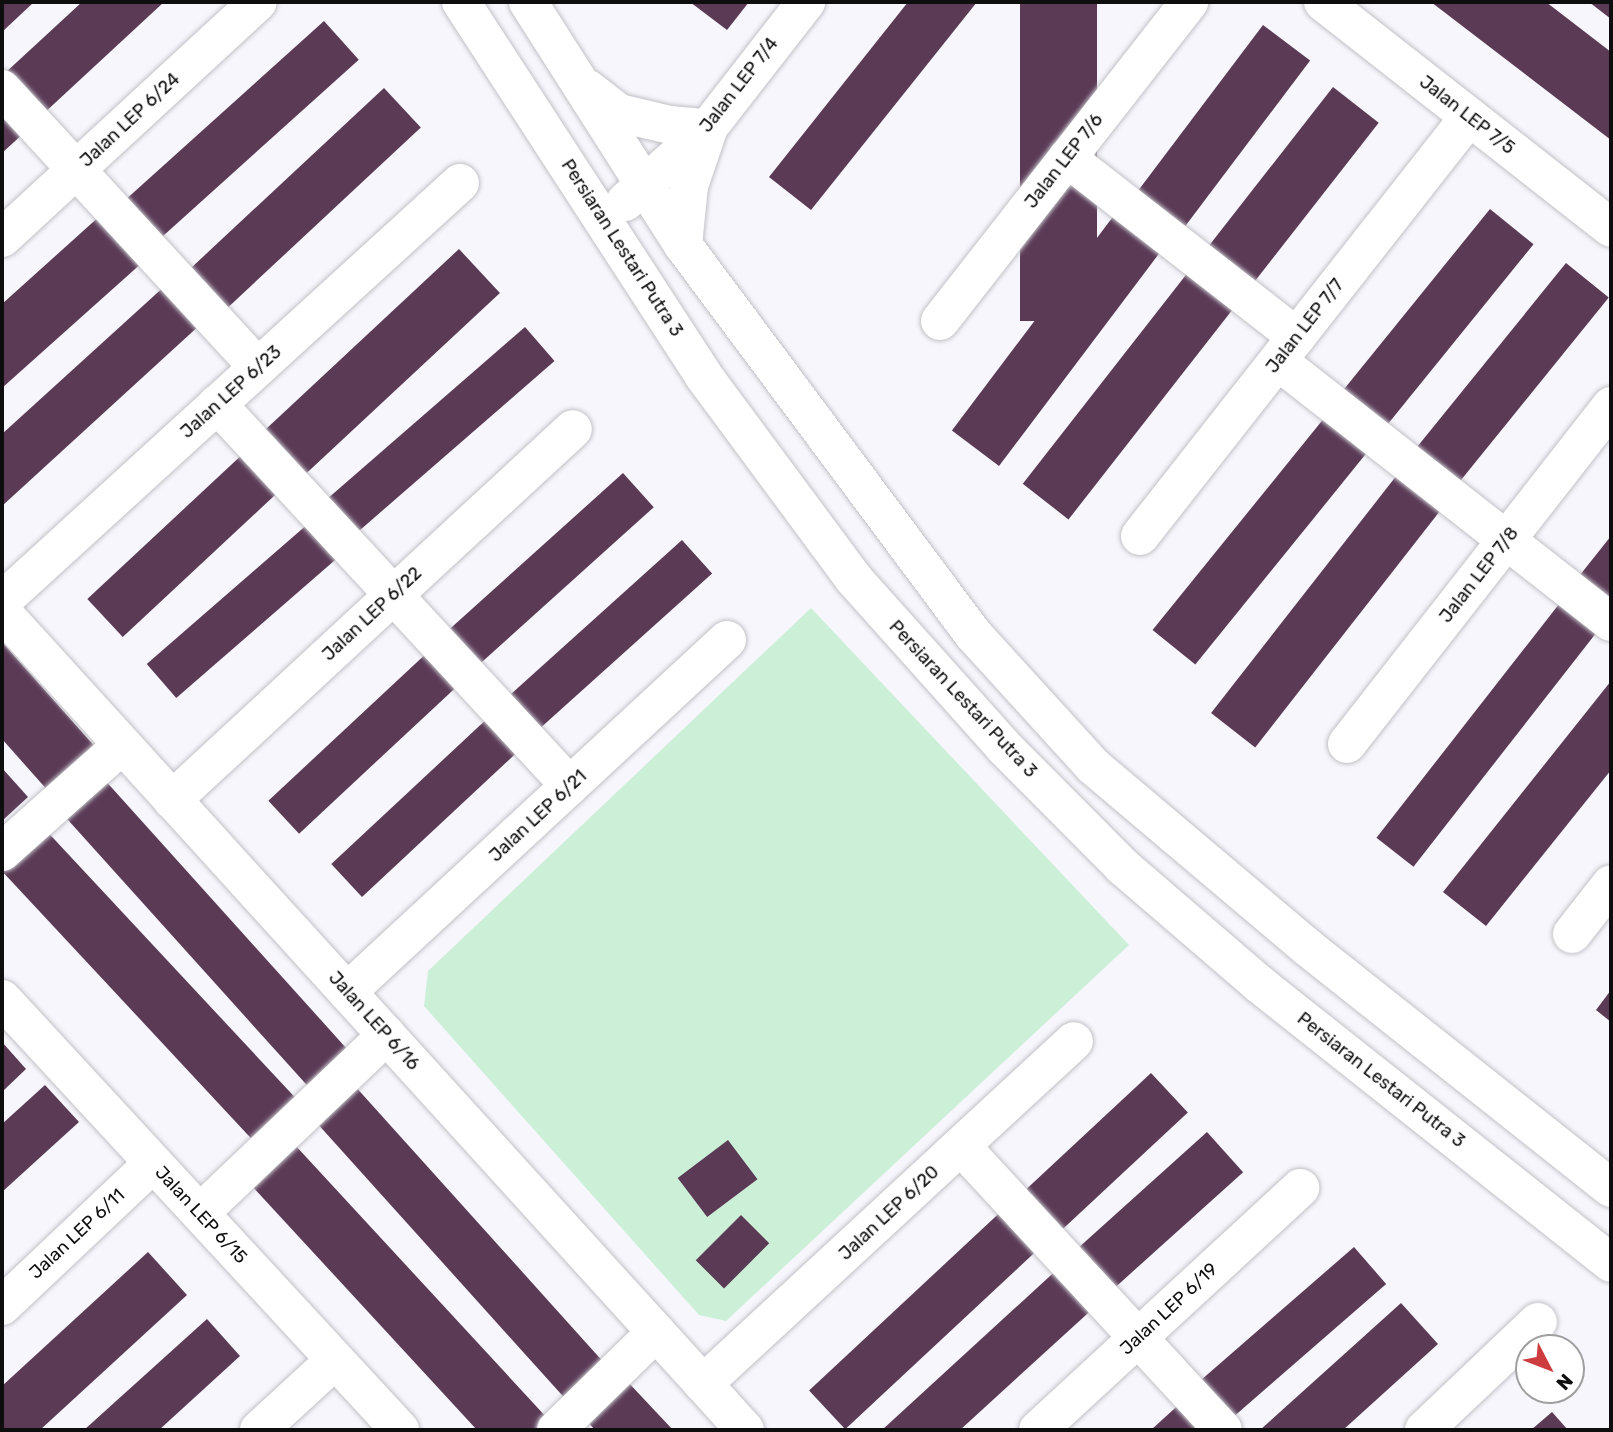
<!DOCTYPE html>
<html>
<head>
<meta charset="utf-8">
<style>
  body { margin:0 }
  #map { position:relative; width:1613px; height:1432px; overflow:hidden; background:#f6f6fc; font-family:Rubik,sans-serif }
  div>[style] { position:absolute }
  .green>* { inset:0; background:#ccefd7 }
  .building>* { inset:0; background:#5b3a56; transform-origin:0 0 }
  .roads { filter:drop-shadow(0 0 2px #c1c1c6) drop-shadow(0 0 2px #c1c1c6) }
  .minor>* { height:38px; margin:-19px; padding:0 19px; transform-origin:19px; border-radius:19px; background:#fff }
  span { translate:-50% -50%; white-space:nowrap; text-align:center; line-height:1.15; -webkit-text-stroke:7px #fff; paint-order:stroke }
  .street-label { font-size:18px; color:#0e0e0f }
  .frame { position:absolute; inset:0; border:4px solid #0e0e0f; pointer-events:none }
  .north { position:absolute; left:1515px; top:1334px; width:70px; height:70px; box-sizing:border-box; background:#fff; border:2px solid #9f9f9f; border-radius:50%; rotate:132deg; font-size:19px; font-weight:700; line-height:28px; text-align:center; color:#0e0e0f }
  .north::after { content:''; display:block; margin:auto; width:24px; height:32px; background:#cd3d40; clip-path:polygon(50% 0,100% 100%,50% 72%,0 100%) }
</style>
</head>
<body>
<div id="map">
  <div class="green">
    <i style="clip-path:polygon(811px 608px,1129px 945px,726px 1321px,699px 1315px,424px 1006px,428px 971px)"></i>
  </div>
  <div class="building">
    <i style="clip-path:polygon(2px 2px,34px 2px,2px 32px)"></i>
    <i style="clip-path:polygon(82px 2px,164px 2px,42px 115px,4px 74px)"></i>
    <i style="clip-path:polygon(690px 2px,749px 2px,727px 30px)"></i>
    <i style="clip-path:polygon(908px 2px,977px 2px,811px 210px,769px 177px)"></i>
    <i style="left:1020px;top:2px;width:77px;height:319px"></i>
    <i style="clip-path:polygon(1431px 2px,1546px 2px,1611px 52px,1611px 140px)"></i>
    <i style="clip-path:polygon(1589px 2px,1611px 2px,1611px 19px)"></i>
    <i style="left:324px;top:21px;width:52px;height:272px;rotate:48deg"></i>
    <i style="left:1263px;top:25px;width:59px;height:217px;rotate:37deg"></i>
    <i style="left:1333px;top:87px;width:58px;height:211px;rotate:38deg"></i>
    <i style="left:384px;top:88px;width:54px;height:270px;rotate:47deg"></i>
    <i style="clip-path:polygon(2px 106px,25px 132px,2px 153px)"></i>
    <i style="left:1490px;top:209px;width:56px;height:242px;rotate:39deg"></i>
    <i style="clip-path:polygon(102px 214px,144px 261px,2px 388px,2px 304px)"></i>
    <i style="left:1115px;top:214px;width:59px;height:271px;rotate:37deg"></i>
    <i style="left:459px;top:249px;width:60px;height:273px;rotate:47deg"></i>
    <i style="left:1566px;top:263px;width:55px;height:246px;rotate:39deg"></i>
    <i style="left:1189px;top:271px;width:58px;height:270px;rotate:38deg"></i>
    <i style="clip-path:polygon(167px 284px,202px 323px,2px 506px,2px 434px)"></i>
    <i style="left:525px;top:327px;width:45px;height:266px;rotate:49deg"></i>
    <i style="left:1325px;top:417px;width:55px;height:274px;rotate:39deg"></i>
    <i style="left:246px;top:451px;width:52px;height:217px;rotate:47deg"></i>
    <i style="left:623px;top:473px;width:46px;height:241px;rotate:48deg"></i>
    <i style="left:1397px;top:475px;width:56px;height:302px;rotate:38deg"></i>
    <i style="left:309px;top:523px;width:45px;height:215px;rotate:49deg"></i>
    <i style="clip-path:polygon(1611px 536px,1611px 608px,1576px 580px)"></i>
    <i style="left:682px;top:540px;width:45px;height:239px;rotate:48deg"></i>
    <i style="left:1563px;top:599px;width:47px;height:303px;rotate:38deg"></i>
    <i style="clip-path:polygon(2px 642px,98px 750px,50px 793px,2px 739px)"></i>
    <i style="left:430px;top:650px;width:45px;height:221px;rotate:47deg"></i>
    <i style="clip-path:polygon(1611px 681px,1611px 770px,1486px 926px,1443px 892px)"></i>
    <i style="left:490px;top:716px;width:45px;height:217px;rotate:47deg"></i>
    <i style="clip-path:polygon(2px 768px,28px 797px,2px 821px)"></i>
    <i style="left:103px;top:778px;width:372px;height:54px;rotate:48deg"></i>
    <i style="left:41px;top:825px;width:376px;height:60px;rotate:47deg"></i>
    <i style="clip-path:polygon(1611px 990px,1611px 1022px,1596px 1010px)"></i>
    <i style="clip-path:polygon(2px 1042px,26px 1069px,2px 1092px)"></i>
    <i style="left:1151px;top:1073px;width:54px;height:175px;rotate:47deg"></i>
    <i style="clip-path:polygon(45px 1085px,79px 1122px,2px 1192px,2px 1124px)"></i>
    <i style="left:354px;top:1085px;width:379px;height:53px;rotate:48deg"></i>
    <i style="left:1207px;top:1132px;width:54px;height:176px;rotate:48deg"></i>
    <i style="left:728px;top:1140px;width:49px;height:63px;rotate:53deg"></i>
    <i style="clip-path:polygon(295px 1145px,548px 1419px,536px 1430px,477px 1430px,252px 1186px)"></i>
    <i style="left:1008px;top:1205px;width:53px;height:272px;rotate:47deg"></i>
    <i style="left:741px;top:1215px;width:40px;height:64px;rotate:45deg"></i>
    <i style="left:1354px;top:1247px;width:49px;height:203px;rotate:49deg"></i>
    <i style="clip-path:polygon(148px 1252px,187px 1295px,40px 1430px,2px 1430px,2px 1386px)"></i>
    <i style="clip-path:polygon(1062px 1265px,1098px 1304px,960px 1430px,882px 1430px)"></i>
    <i style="clip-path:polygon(1401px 1303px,1438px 1344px,1343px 1430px,1260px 1430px)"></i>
    <i style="clip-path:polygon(207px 1319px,240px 1356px,159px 1430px,84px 1430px)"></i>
    <i style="clip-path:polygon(626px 1380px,673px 1430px,595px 1430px,585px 1419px)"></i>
    <i style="clip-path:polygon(1185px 1399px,1213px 1430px,1151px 1430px)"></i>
    <i style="clip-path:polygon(1552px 1412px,1568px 1430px,1531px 1430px)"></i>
  </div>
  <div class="roads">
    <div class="minor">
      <i style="left:461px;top:2px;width:445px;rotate:57deg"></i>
      <i style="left:703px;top:375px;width:252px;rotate:53.5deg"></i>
      <i style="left:853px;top:578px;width:227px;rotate:48.2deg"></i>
      <i style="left:1004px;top:747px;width:168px;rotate:45.2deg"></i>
      <i style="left:1122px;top:866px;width:181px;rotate:40.7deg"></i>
      <i style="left:1259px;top:984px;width:449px;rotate:38.4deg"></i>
      <i style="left:528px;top:2px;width:288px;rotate:57.5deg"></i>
      <i style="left:683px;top:245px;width:485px;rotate:53.3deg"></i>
      <i style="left:973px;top:634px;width:178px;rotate:47.7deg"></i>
      <i style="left:1093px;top:766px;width:280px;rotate:40.2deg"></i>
      <i style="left:1307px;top:947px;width:388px;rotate:38.4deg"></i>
      <i style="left:1323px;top:2px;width:366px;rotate:38.1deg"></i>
      <i style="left:2px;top:89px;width:378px;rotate:47.4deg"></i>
      <i style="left:588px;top:89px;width:39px;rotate:38deg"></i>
      <i style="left:619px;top:113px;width:52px;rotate:13.2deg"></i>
      <i style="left:670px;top:125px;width:38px;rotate:5deg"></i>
      <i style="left:1067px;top:158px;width:291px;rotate:37.9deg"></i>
      <i style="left:625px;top:202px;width:111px;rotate:-41.7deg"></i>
      <i style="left:708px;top:128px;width:160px;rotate:-52.1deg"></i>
      <i style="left:2px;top:238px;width:348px;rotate:-42.7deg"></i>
      <i style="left:683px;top:245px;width:59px;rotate:-84.2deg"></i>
      <i style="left:689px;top:186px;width:59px;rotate:-71.3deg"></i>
      <i style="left:940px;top:321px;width:405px;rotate:-52deg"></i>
      <i style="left:1278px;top:361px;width:423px;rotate:38.1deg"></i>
      <i style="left:217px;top:404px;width:520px;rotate:47.26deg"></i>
      <i style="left:1140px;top:536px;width:533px;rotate:-51.86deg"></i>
      <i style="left:2px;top:601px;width:620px;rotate:-42.39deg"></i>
      <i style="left:2px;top:612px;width:1105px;rotate:47.75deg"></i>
      <i style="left:1347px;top:744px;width:429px;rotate:-52deg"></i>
      <i style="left:172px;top:800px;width:546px;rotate:-42.77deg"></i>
      <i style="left:2px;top:852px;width:161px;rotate:-41.7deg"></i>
      <i style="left:1572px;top:934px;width:63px;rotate:-52deg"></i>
      <i style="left:347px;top:992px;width:518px;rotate:-42.81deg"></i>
      <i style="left:2px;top:999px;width:587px;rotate:47.28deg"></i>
      <i style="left:961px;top:1146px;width:386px;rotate:47.3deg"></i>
      <i style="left:200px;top:1213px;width:258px;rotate:-43.6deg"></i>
      <i style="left:2px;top:1306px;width:208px;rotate:-43.4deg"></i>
      <i style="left:703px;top:1384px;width:505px;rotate:-42.75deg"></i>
      <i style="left:259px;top:1430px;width:103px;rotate:-42.6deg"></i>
      <i style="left:556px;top:1430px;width:140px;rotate:-44.4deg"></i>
      <i style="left:1038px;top:1430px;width:357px;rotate:-42.7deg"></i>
      <i style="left:1424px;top:1430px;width:157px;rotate:-43.5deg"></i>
    </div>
  </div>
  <div class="street-label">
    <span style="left:739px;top:85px;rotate:-52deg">Jalan LEP 7/4</span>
    <span style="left:1467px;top:115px;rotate:38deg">Jalan LEP 7/5</span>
    <span style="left:130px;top:120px;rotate:-43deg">Jalan LEP 6/24</span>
    <span style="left:1064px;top:161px;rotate:-52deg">Jalan LEP 7/6</span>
    <span style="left:622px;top:248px;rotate:57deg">Persiaran Lestari Putra 3</span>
    <span style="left:1305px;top:326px;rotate:-52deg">Jalan LEP 7/7</span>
    <span style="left:231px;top:392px;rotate:-42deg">Jalan LEP 6/23</span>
    <span style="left:1479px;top:575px;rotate:-52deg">Jalan LEP 7/8</span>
    <span style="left:372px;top:614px;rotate:-43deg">Jalan LEP 6/22</span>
    <span style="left:963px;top:699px;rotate:47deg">Persiaran Lestari Putra 3</span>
    <span style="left:538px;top:816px;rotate:-43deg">Jalan LEP 6/21</span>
    <span style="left:374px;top:1021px;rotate:48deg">Jalan LEP 6/16</span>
    <span style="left:1381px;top:1080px;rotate:38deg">Persiaran Lestari Putra 3</span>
    <span style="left:889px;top:1213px;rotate:-43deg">Jalan LEP 6/20</span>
    <span style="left:201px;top:1215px;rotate:47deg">Jalan LEP 6/15</span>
    <span style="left:77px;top:1234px;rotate:-43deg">Jalan LEP 6/11</span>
    <span style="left:1169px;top:1309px;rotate:-43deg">Jalan LEP 6/19</span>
  </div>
  <div class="frame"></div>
  <div class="north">N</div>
</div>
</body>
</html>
